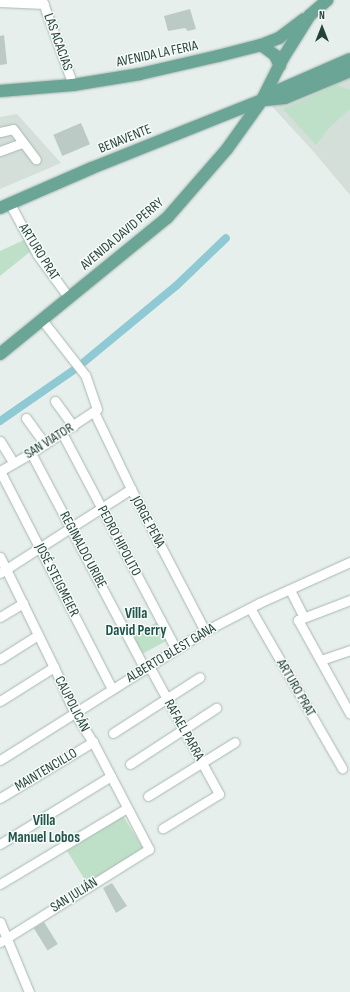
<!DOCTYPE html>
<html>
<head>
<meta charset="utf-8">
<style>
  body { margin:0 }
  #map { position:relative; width:350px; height:992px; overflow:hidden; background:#e6efeb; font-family:"Sofia Sans Condensed",sans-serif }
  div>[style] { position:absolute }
  .built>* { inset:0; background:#d4dfda }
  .green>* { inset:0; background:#bfe0c8; transform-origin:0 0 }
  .canal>* { height:8px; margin:-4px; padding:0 4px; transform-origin:4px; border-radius:4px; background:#8ec9d4 }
  .building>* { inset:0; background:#bbcac4; transform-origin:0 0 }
  .roads { filter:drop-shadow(0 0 1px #a8b8b2) drop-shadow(0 0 1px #a8b8b2) }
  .minor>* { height:9px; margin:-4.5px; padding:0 4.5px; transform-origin:4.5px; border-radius:4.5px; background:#fff }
  .major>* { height:12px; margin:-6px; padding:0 6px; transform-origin:6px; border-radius:6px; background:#6aa596 }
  span { translate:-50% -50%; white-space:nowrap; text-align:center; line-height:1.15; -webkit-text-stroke:3px #f7fbf9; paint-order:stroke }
  .street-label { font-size:14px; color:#24423a }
  .neighbourhood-label { font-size:15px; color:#1f5548; font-weight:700 }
  .north { position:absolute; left:302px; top:8px; width:40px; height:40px; -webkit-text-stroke:3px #f7fbf9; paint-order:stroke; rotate:0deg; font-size:11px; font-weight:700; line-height:16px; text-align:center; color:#24423a }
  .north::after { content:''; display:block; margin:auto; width:14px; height:18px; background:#24423a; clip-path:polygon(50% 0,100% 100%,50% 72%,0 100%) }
</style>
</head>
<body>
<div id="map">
  <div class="built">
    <i style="clip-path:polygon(350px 65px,350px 195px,313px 151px,268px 102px)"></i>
    <i style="clip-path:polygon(17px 114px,61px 163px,0 189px,0 117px)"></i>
  </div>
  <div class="green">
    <i style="clip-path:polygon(336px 85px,350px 90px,350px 109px,329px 128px,316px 145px,283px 109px)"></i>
    <i style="clip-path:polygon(24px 240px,31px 251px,0 276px,0 251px)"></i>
    <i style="left:159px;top:621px;width:21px;height:30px;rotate:62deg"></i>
    <i style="left:123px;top:816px;width:38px;height:66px;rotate:58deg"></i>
  </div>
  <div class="canal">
    <i style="left:84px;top:362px;width:119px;rotate:-39.6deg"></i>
    <i style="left:176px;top:286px;width:69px;rotate:-43.8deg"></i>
    <i style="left:0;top:421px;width:91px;rotate:-34.7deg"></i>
  </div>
  <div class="building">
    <i style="clip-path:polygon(190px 9px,196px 29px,188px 31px,185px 28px,168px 31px,164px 16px)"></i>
    <i style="clip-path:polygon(4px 35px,7px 64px,0 65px,0 36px)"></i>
    <i style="left:81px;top:123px;width:23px;height:30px;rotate:67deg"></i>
    <i style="clip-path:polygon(112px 883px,127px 906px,116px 913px,103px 888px)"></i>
    <i style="left:44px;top:922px;width:26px;height:12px;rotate:58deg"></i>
  </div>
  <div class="roads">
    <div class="minor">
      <i style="left:42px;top:0;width:90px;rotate:70deg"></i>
      <i style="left:0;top:2px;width:44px;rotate:2.6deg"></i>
      <i style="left:0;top:132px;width:13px;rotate:-13deg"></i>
      <i style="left:13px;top:129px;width:38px;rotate:53deg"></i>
      <i style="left:0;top:151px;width:23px;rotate:-20deg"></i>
      <i style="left:10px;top:204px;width:57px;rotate:61.6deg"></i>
      <i style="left:37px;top:254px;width:54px;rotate:54deg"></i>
      <i style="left:55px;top:401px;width:31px;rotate:54deg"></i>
      <i style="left:94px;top:412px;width:85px;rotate:64.3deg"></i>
      <i style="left:131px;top:489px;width:160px;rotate:62.5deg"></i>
      <i style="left:26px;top:418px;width:32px;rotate:54deg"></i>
      <i style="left:62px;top:433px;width:244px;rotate:62.2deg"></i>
      <i style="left:0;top:441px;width:26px;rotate:58deg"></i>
      <i style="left:31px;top:453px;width:244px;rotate:62.2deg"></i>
      <i style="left:0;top:471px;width:245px;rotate:62.8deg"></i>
      <i style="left:0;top:471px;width:36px;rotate:-30deg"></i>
      <i style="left:31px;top:453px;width:79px;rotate:-33.7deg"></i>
      <i style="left:97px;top:409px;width:36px;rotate:-109deg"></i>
      <i style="left:85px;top:375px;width:70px;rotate:-128deg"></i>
      <i style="left:0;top:557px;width:123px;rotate:63.9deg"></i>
      <i style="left:54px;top:667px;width:49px;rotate:66deg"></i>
      <i style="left:74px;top:712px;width:36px;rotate:58deg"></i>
      <i style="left:93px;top:742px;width:121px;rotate:62.4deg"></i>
      <i style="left:149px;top:849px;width:176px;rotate:148deg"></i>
      <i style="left:0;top:573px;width:156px;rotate:-32.7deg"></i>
      <i style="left:290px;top:590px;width:30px;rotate:63deg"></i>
      <i style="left:350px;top:600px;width:56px;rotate:159deg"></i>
      <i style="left:298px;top:620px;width:107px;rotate:61deg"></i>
      <i style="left:250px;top:608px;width:185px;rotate:60.1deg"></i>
      <i style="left:0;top:617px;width:27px;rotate:-31deg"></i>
      <i style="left:0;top:659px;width:45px;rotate:-32.3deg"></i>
      <i style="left:321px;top:660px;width:31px;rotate:-19deg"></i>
      <i style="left:149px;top:666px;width:146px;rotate:61.3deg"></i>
      <i style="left:219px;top:794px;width:66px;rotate:148.7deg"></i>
      <i style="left:0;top:701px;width:64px;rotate:-32.2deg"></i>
      <i style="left:113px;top:733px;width:103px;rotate:-32.8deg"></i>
      <i style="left:0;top:760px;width:242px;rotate:-32.2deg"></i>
      <i style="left:205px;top:631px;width:61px;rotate:-27.4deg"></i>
      <i style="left:259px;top:603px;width:100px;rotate:-24.3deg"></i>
      <i style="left:130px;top:764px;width:103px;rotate:-33.1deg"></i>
      <i style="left:148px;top:796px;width:102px;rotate:-31.8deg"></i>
      <i style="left:0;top:798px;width:109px;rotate:-31.1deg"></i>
      <i style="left:0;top:844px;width:130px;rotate:-31.5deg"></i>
      <i style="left:0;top:884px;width:148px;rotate:-30.9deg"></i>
      <i style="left:0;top:922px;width:76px;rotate:67.5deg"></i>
    </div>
    <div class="major">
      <i style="left:261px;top:45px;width:17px;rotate:36deg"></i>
      <i style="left:275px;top:55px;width:12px;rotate:66deg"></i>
      <i style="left:0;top:91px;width:73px;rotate:-4.7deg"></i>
      <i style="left:73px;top:85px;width:68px;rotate:-9.3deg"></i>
      <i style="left:140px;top:74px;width:80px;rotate:-13deg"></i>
      <i style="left:218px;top:56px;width:44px;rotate:-14.3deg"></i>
      <i style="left:261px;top:45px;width:19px;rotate:-21deg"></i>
      <i style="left:279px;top:38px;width:31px;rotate:-37deg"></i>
      <i style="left:265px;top:100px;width:20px;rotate:-6deg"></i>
      <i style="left:285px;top:98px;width:70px;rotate:-22.6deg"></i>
      <i style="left:0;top:208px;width:100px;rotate:-23.5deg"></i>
      <i style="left:92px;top:168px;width:183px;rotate:-21.8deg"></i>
      <i style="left:262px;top:100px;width:20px;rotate:-30deg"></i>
      <i style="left:279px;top:90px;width:77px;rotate:-23.6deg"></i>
      <i style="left:0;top:354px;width:215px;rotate:-39.2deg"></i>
      <i style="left:167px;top:218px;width:91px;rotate:-49deg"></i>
      <i style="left:227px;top:149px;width:60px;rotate:-54.5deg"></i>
      <i style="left:262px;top:100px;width:47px;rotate:-63.4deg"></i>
      <i style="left:283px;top:58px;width:51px;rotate:-57.9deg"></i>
      <i style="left:310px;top:15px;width:23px;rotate:-41deg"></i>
    </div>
  </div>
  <div class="street-label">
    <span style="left:58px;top:42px;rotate:70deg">LAS ACACIAS</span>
    <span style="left:157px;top:54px;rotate:-12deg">AVENIDA LA FERIA</span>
    <span style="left:125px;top:139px;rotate:-22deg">BENAVENTE</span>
    <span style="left:122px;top:234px;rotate:-40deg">AVENIDA DAVID PERRY</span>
    <span style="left:39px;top:252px;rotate:58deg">ARTURO PRAT</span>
    <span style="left:49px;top:441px;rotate:-32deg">SAN VIATOR</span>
    <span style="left:148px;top:522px;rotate:62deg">JORGE PEÑA</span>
    <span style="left:119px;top:541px;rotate:62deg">PEDRO HIPOLITO</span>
    <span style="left:83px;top:550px;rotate:62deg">REGINALDO URIBE</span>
    <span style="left:57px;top:580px;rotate:63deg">JOSÉ STEIGMEIER</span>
    <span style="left:171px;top:653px;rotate:-31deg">ALBERTO BLEST GANA</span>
    <span style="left:296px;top:688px;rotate:60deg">ARTURO PRAT</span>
    <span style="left:72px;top:704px;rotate:63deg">CAUPOLICÁN</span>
    <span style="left:184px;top:730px;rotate:61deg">RAFAEL PARRA</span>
    <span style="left:46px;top:770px;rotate:-31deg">MAINTENCILLO</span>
    <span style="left:74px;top:895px;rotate:-32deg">SAN JULIÁN</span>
  </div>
  <div class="neighbourhood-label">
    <span style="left:136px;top:622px">Villa<br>David Perry</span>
    <span style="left:44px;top:829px">Villa<br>Manuel Lobos</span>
  </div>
  <div class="north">N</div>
</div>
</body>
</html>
